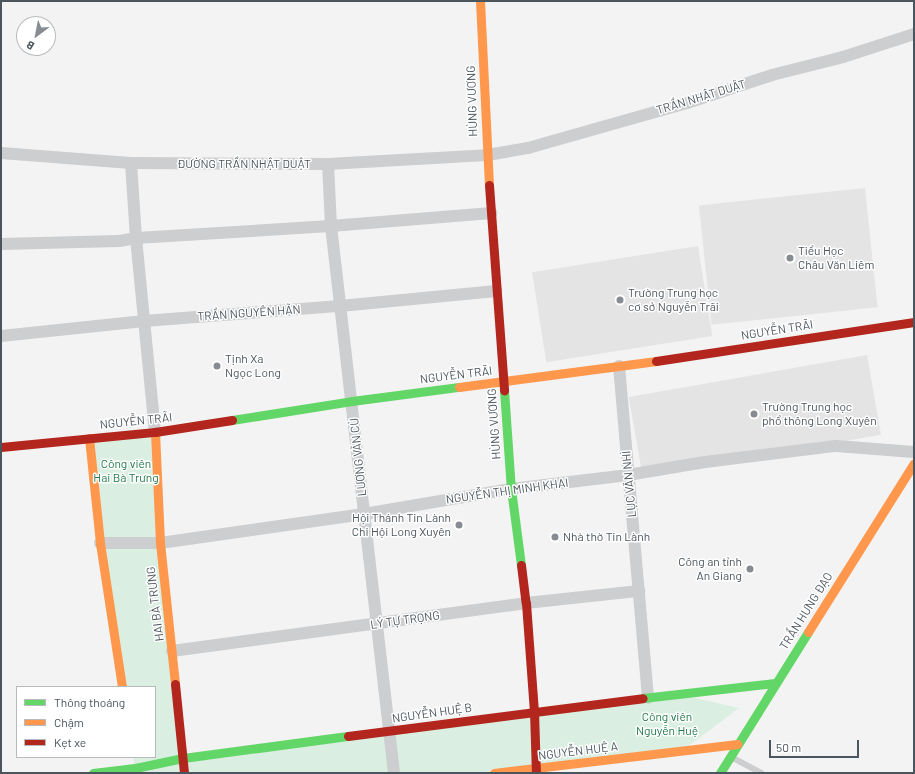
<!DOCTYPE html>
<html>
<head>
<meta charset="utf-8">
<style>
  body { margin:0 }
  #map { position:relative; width:915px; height:774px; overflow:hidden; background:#f3f3f3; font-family:Barlow,sans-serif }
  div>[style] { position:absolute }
  .education>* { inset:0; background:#e5e4e4; transform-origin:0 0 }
  .green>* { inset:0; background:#daefe2 }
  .lane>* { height:6px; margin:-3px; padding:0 3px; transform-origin:3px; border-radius:3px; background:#ccced0 }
  .street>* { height:12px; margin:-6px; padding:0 6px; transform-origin:6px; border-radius:6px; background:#ccced0 }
  .fast>* { height:9px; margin:-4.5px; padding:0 4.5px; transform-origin:4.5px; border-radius:4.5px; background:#63d668 }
  .slow>* { height:9px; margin:-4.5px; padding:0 4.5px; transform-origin:4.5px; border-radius:4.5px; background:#ff974d }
  .jam>* { height:9px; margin:-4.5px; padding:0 4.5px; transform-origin:4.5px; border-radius:4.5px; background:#b3261e }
  .dots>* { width:11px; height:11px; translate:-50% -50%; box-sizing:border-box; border:2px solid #fff; border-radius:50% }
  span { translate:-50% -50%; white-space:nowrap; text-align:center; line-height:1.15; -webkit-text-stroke:3px #fff; paint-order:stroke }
  .street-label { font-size:12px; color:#4b555d }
  .poi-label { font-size:12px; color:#4b555d }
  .left { translate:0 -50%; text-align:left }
  .right { translate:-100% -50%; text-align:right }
  .park-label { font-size:12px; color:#21794c }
  .frame { position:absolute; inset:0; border:2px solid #4b555d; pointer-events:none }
  .legend { position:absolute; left:16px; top:686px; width:140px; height:72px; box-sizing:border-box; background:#fff; border:1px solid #b7bbbe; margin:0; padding:5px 7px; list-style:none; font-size:12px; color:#4b555d }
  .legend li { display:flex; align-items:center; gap:8px; height:20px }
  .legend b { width:20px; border:1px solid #b7bbbe }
  .north { position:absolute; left:16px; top:16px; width:40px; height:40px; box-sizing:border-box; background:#fff; border:1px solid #b7bbbe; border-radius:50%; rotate:212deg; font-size:11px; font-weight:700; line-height:16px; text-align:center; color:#4b555d }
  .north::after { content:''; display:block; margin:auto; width:14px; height:18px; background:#868c92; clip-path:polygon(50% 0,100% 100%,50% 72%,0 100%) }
  .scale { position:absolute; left:769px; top:740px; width:90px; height:18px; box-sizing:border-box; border:2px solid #4b555d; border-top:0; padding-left:5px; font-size:12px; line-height:14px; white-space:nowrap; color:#4b555d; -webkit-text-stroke:3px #fff; paint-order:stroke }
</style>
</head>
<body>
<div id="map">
  <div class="education">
    <i style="left:865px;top:188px;width:120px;height:167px;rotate:84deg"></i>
    <i style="left:698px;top:246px;width:91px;height:168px;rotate:81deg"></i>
    <i style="left:867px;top:355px;width:81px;height:242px;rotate:80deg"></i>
  </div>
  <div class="green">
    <i style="clip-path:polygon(155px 432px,184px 760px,677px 694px,739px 708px,682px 751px,500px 773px,90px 773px,135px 767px,133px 757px,155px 757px,155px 687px,124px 687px,89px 438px)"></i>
  </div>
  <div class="lane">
    <i style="left:733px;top:758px;width:32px;rotate:28deg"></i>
  </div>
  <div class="street">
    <i style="left:1px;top:153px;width:130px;rotate:4.4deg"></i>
    <i style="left:131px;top:163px;width:197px;rotate:0.3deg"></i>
    <i style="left:328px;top:164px;width:159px;rotate:-3.2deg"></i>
    <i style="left:487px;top:155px;width:42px;rotate:-9.7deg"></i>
    <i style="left:528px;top:148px;width:165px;rotate:-15.8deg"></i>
    <i style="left:687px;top:103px;width:89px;rotate:-18.2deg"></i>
    <i style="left:772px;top:75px;width:73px;rotate:-14.2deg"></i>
    <i style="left:843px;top:57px;width:75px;rotate:-17.9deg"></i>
    <i style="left:131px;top:163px;width:75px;rotate:86.2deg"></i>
    <i style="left:136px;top:238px;width:195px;rotate:84.4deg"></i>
    <i style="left:328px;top:164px;width:62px;rotate:87.2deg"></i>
    <i style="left:331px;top:226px;width:551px;rotate:83.43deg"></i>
    <i style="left:1px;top:244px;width:118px;rotate:-1.5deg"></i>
    <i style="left:119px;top:241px;width:17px;rotate:-10deg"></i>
    <i style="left:136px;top:238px;width:195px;rotate:-3.5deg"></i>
    <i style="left:331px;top:226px;width:161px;rotate:-4.6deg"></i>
    <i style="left:1px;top:336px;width:144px;rotate:-6deg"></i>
    <i style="left:144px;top:321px;width:197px;rotate:-4.4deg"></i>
    <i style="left:340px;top:306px;width:157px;rotate:-5.5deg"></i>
    <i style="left:619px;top:366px;width:333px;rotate:85deg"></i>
    <i style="left:100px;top:543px;width:60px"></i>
    <i style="left:160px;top:543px;width:206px;rotate:-8.1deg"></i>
    <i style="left:364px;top:514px;width:149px;rotate:-9.7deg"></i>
    <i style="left:511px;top:489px;width:118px;rotate:-6.8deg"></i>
    <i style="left:628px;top:475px;width:78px;rotate:-9.6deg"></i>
    <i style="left:705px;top:462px;width:132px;rotate:-7deg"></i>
    <i style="left:836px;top:446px;width:78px;rotate:4.4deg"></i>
    <i style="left:172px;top:651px;width:357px;rotate:-7.7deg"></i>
    <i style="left:526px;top:603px;width:114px;rotate:-6.1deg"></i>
  </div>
  <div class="fast">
    <i style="left:504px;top:390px;width:99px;rotate:86deg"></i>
    <i style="left:511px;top:489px;width:77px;rotate:82.5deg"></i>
    <i style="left:232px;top:420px;width:121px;rotate:-9deg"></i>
    <i style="left:352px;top:401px;width:108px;rotate:-7.5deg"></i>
    <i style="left:643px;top:698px;width:133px;rotate:-6.5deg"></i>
    <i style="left:93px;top:773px;width:42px;rotate:-6.8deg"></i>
    <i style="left:135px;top:768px;width:49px;rotate:-11.8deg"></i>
    <i style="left:183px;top:758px;width:166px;rotate:-7.6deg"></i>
    <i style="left:720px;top:773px;width:166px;rotate:-58deg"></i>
  </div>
  <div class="slow">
    <i style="left:480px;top:1px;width:184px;rotate:87.2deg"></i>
    <i style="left:459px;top:387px;width:199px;rotate:-7.5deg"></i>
    <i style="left:155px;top:432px;width:111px;rotate:87.4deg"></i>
    <i style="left:160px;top:543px;width:142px;rotate:83.9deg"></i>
    <i style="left:89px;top:438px;width:106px;rotate:84deg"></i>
    <i style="left:100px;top:543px;width:146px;rotate:81.3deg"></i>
    <i style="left:808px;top:632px;width:199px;rotate:-57.9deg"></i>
    <i style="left:494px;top:773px;width:245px;rotate:-6.8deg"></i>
  </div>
  <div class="jam">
    <i style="left:489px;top:185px;width:206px;rotate:85.8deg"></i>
    <i style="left:656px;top:361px;width:261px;rotate:-8.6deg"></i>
    <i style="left:1px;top:447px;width:155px;rotate:-5.6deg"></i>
    <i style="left:155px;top:432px;width:78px;rotate:-8.9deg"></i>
    <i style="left:521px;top:565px;width:38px;rotate:83deg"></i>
    <i style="left:526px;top:603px;width:108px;rotate:85.8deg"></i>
    <i style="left:534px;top:711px;width:62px;rotate:88.2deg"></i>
    <i style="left:175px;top:684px;width:89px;rotate:84.2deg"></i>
    <i style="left:348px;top:736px;width:297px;rotate:-7.3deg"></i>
  </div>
  <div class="dots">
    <i style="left:790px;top:258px;background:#868c92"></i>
    <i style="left:620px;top:300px;background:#868c92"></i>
    <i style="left:217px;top:366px;background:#868c92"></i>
    <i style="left:754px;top:414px;background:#868c92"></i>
    <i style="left:459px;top:525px;background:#868c92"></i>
    <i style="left:555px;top:537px;background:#868c92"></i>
    <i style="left:750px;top:569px;background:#868c92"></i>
  </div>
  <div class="street-label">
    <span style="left:701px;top:97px;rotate:-17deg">TRẦN NHẬT DUẬT</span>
    <span style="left:472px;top:101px;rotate:-92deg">HÙNG VƯƠNG</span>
    <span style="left:244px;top:164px">ĐƯỜNG TRẦN NHẬT DUẬT</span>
    <span style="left:249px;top:313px;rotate:-4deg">TRẦN NGUYÊN HÃN</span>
    <span style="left:777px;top:330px;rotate:-9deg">NGUYỄN TRÃI</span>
    <span style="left:456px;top:375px;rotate:-7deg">NGUYỄN TRÃI</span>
    <span style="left:136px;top:421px;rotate:-6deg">NGUYỄN TRÃI</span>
    <span style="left:494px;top:424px;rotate:-94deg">HÙNG VƯƠNG</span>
    <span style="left:358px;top:457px;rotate:-96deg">LƯƠNG VÃN CÙ</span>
    <span style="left:629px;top:484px;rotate:-95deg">LỤC VĂN NHÌ</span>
    <span style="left:507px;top:491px;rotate:-8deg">NGUYỄN THỊ MINH KHAI</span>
    <span style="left:155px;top:604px;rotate:-97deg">HAI BÀ TRƯNG</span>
    <span style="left:806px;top:611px;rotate:-58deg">TRẦN HƯNG ĐẠO</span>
    <span style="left:405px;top:620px;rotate:-8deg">LÝ TỰ TRỌNG</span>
    <span style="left:432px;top:713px;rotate:-8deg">NGUYỄN HUỆ B</span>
    <span style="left:578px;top:751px;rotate:-7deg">NGUYỄN HUỆ A</span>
  </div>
  <div class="poi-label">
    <span class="left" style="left:798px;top:258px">Tiểu Học<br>Châu Văn Liêm</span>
    <span class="left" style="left:628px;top:300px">Trường Trung học<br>cơ sở Nguyễn Trãi</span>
    <span class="left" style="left:225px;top:366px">Tịnh Xa<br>Ngọc Long</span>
    <span class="left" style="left:762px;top:414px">Trường Trung học<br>phổ thông Long Xuyên</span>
    <span class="right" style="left:451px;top:525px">Hội Thánh Tin Lành<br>Chi Hội Long Xuyên</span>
    <span class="left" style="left:563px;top:537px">Nhà thờ Tin Lành</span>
    <span class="right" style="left:742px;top:569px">Công an tỉnh<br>An Giang</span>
  </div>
  <div class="park-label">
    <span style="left:126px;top:471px">Công viên<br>Hai Bà Trưng</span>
    <span style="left:667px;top:724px">Công viên<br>Nguyễn Huệ</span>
  </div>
  <div class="frame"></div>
  <ul class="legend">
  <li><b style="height:5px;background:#63d668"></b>Thông thoáng</li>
  <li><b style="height:5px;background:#ff974d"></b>Chậm</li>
  <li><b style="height:5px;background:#b3261e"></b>Kẹt xe</li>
  </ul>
  <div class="north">B</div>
  <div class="scale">50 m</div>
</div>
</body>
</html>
